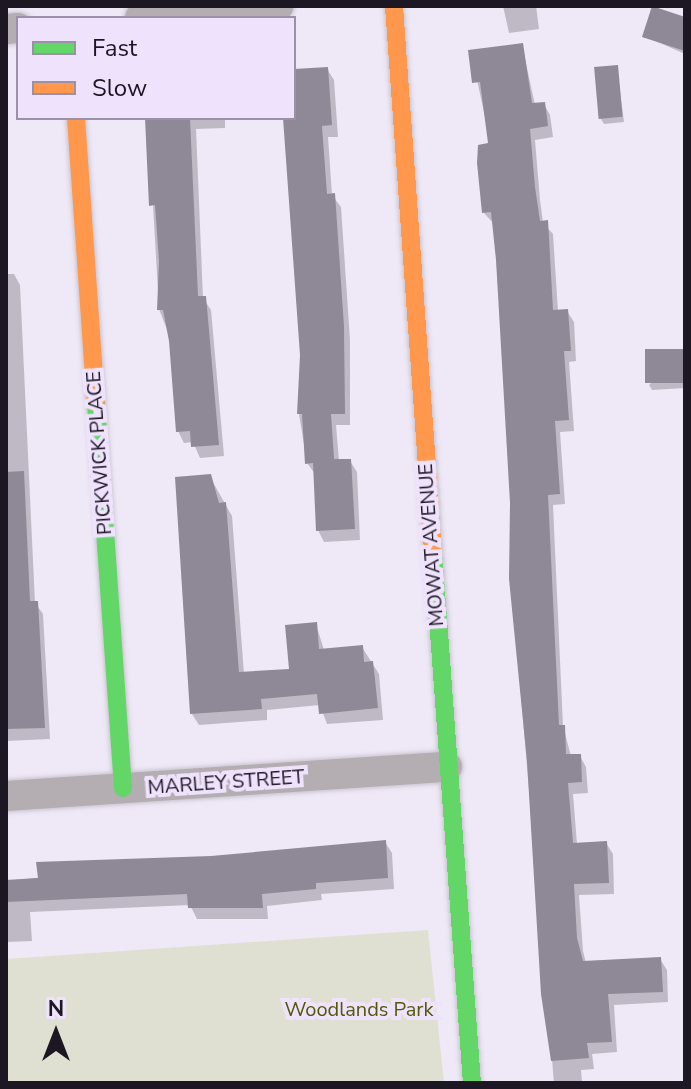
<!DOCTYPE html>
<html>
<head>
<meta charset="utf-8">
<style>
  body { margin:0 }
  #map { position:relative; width:691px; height:1089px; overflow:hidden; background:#efe8f7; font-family:"Nunito Sans",sans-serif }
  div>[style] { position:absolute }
  .green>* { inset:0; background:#e0e0d2 }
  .shadow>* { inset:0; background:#0003 }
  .building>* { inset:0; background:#8f8896; transform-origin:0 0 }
  .roads { filter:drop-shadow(0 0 2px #c9c4cf) drop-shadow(0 0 2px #c9c4cf) }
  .street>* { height:30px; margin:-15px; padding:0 15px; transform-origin:15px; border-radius:15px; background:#b4adb2 }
  .fast>* { height:18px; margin:-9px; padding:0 9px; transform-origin:9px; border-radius:9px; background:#63d668 }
  .slow>* { height:18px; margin:-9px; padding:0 9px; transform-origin:9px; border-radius:9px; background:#ff974d }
  span { translate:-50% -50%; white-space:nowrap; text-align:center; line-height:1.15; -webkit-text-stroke:8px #efe2fd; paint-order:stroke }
  .street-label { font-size:20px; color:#1d1723 }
  .park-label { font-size:20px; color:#535904 }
  .frame { position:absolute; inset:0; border:8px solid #1d1723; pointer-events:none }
  .legend { position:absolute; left:16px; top:16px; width:280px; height:104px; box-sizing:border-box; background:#efe2fd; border:2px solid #9b91a6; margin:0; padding:10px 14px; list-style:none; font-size:24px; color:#1d1723 }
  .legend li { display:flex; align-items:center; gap:16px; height:40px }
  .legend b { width:40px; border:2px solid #9b91a6 }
  .north { position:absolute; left:16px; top:993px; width:80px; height:80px; -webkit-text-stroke:6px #efe2fd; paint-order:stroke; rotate:0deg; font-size:22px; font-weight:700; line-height:32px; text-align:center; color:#1d1723 }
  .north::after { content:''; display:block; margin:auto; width:28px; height:36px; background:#1d1723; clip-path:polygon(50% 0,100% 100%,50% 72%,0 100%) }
</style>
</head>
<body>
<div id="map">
  <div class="green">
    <i style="clip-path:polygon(428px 930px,444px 1083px,6px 1083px,6px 959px)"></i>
  </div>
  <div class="shadow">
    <i style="clip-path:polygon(503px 6px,536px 6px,539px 29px,509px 33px)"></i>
    <i style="clip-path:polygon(685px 19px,685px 54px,644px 36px)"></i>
    <i style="clip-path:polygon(522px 45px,535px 105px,544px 104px,550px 115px,553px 137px,535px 140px,540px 200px,543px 223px,553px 234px,558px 311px,567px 311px,574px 322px,576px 361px,569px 362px,574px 431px,560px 432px,565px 504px,553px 505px,563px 726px,571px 756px,580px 756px,586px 767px,588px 793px,573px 794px,577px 844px,606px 843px,613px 854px,614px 894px,579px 895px,583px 951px,586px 963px,660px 959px,667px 970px,668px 1002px,614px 1005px,617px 1052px,592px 1054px,594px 1069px,581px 1070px,582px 1083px,554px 1083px,511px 579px,512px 503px,494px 224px,484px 213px,491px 145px,471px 52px)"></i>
    <i style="clip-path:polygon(617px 67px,624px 122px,604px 124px,601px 119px)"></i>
    <i style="clip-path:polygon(327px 69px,334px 80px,338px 137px,328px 137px,332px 195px,341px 207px,350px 340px,350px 425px,336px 425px,339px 461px,350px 461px,357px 472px,360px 540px,324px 542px,318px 530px,315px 474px,307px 463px,299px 414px,302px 355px,285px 118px,294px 118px,294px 71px)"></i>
    <i style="clip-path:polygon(148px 118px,225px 118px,225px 128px,196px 129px,203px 298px,211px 310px,224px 456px,200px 458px,193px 442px,184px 443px,178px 431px,171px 340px,159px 309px)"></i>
    <i style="clip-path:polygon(6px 274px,14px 274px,20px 285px,35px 603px,43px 614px,50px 739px,6px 741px)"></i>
    <i style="clip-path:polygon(685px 351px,685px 388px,652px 390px,649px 385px)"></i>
    <i style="clip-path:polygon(210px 477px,232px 516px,244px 674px,291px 671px,316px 624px,324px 650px,362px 647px,379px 674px,383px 720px,327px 724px,320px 705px,267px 710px,267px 720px,199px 725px,192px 714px)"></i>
    <i style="clip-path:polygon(385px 842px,392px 853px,394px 889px,321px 894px,322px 900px,267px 906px,268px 919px,197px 919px,190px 905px,30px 912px,32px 941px,6px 942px,6px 881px)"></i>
  </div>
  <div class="building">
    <i style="clip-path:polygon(652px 6px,685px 17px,685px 51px,642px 37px)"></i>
    <i style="clip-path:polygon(523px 43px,532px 103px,545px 102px,548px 126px,530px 129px,535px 187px,540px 221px,548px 220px,553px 310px,568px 309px,571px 351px,564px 351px,569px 420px,555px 421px,560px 494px,548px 495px,559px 725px,565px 725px,566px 754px,581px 754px,582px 782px,568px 783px,573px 843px,607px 841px,609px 883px,574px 884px,577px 938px,583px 961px,661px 957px,663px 992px,608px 994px,612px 1042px,587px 1043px,589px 1058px,551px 1061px,541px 994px,527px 761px,509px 579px,510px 503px,496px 260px,491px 212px,482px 213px,477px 163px,478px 145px,488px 143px,480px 82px,472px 83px,468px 50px)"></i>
    <i style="left:618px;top:65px;width:52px;height:24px;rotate:85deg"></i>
    <i style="clip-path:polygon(328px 67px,332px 125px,322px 126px,327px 194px,335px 193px,344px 327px,345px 414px,331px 414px,334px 459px,351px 459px,355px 529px,316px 531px,313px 463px,305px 464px,302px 414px,297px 414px,300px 355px,283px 118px,294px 118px,294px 69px)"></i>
    <i style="clip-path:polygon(145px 118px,190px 118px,198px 296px,206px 296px,219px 445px,191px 447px,190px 431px,176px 432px,169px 341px,163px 310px,157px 310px,159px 261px,155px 205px,149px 206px)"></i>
    <i style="left:685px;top:349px;width:34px;height:40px;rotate:90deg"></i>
    <i style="clip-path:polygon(24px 471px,30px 601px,38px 601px,45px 728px,6px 729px,6px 472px)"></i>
    <i style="clip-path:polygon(211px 474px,219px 503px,226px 502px,239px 672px,289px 669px,285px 625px,317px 622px,319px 649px,363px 645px,364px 662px,373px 661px,378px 708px,319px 714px,317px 694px,261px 699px,262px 709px,190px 714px,175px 477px)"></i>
    <i style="clip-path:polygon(386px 840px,388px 878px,316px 883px,316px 889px,262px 894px,263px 908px,188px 908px,187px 894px,6px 902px,6px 880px,38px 878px,36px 862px,211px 856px)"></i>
  </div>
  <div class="roads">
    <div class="street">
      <i style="left:140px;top:18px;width:139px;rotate:-5deg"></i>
      <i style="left:6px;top:29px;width:12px;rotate:-5deg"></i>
      <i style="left:6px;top:796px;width:442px;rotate:-3.8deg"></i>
    </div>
    <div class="fast">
      <i style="left:96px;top:402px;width:387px;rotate:86deg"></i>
      <i style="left:433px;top:550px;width:534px;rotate:85.82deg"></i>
    </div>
    <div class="slow">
      <i style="left:394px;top:6px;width:545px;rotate:85.9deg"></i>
      <i style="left:76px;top:118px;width:285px;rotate:86deg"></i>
    </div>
  </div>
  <div class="street-label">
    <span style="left:99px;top:453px;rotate:-94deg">PICKWICK PLACE</span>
    <span style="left:431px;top:545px;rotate:-94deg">MOWAT AVENUE</span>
    <span style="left:226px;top:782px;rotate:-4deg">MARLEY STREET</span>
  </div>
  <div class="park-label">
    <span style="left:359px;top:1009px">Woodlands Park</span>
  </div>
  <div class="frame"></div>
  <ul class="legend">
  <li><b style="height:10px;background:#63d668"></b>Fast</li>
  <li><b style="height:10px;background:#ff974d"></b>Slow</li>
  </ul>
  <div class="north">N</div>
</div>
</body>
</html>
